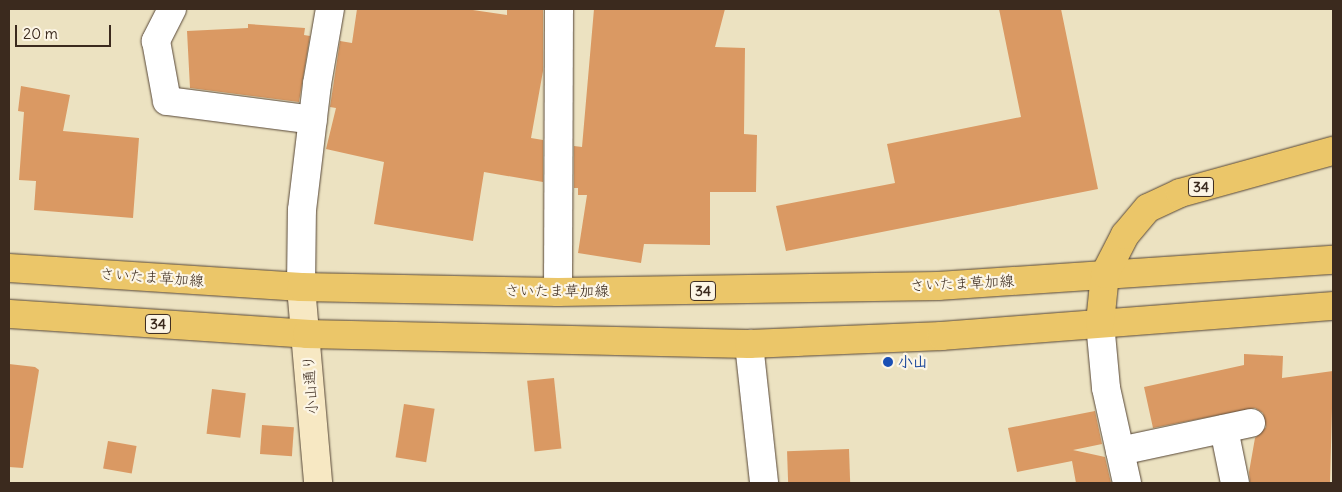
<!DOCTYPE html>
<html>
<head>
<meta charset="utf-8">
<style>
  body { margin:0 }
  #map { position:relative; width:1342px; height:492px; overflow:hidden; background:#ece2c1; font-family:Delius,"Klee One",sans-serif }
  div>[style] { position:absolute }
  .building>* { inset:0; background:#da9963; transform-origin:0 0 }
  .roads { filter:drop-shadow(0 0 1px #564636) drop-shadow(0 0 1px #564636) }
  .street>* { height:28px; margin:-14px; padding:0 14px; transform-origin:14px; border-radius:14px; background:#fff }
  .secondary>* { height:28px; margin:-14px; padding:0 14px; transform-origin:14px; border-radius:14px; background:#f7e8c3 }
  .primary>* { height:28px; margin:-14px; padding:0 14px; transform-origin:14px; border-radius:14px; background:#ebc669 }
  .dots>* { width:14px; height:14px; translate:-50% -50%; box-sizing:border-box; border:2px solid #fcf5e5; border-radius:50% }
  span { translate:-50% -50%; white-space:nowrap; text-align:center; line-height:1.15; -webkit-text-stroke:4.5px #fcf5e5; paint-order:stroke }
  .shield-label span { padding:1px 4px; background:#fcf5e5; border:1px solid; border-radius:4px; -webkit-text-stroke-width:0 }
  .shield-label { font-size:14px; color:#3b2a1e; font-weight:700 }
  .street-label { font-size:15px; color:#3b2a1e }
  .transit-label { font-size:15px; color:#164399; font-weight:700 }
  .left { translate:0 -50%; text-align:left }
  .frame { position:absolute; inset:0; border:10px solid #3b2a1e; pointer-events:none }
  .scale { position:absolute; left:15px; top:25px; width:96px; height:22px; box-sizing:border-box; border:2px solid #3b2a1e; border-top:0; padding-left:6px; font-size:15px; line-height:18px; white-space:nowrap; color:#3b2a1e; -webkit-text-stroke:4px #fcf5e5; paint-order:stroke }
</style>
</head>
<body>
<div id="map">
  <div class="building">
    <i style="clip-path:polygon(357px 9px,466px 9px,507px 15px,507px 9px,543px 9px,543px 71px,531px 138px,543px 140px,543px 182px,484px 172px,473px 241px,374px 224px,384px 162px,326px 149px,336px 108px,330px 107px,340px 41px,352px 43px)"></i>
    <i style="clip-path:polygon(594px 9px,725px 9px,715px 47px,745px 48px,744px 134px,757px 135px,756px 192px,710px 192px,710px 245px,644px 244px,641px 263px,578px 253px,587px 195px,578px 195px,578px 188px,574px 188px,574px 146px,582px 147px)"></i>
    <i style="clip-path:polygon(999px 9px,1061px 9px,1098px 189px,786px 251px,776px 206px,895px 183px,887px 144px,1021px 117px)"></i>
    <i style="clip-path:polygon(248px 24px,305px 28px,304px 35px,310px 36px,299px 102px,190px 88px,187px 31px,248px 28px)"></i>
    <i style="clip-path:polygon(21px 86px,70px 95px,63px 131px,139px 138px,133px 218px,34px 210px,36px 181px,19px 180px,24px 112px,18px 111px)"></i>
    <i style="clip-path:polygon(1244px 354px,1283px 356px,1282px 378px,1333px 371px,1330px 483px,1250px 483px,1249px 472px,1255px 438px,1266px 427px,1263px 413px,1255px 408px,1153px 428px,1144px 387px,1244px 365px)"></i>
    <i style="clip-path:polygon(9px 364px,35px 367px,39px 370px,23px 468px,9px 467px)"></i>
    <i style="left:554px;top:378px;width:71px;height:27px;rotate:84deg"></i>
    <i style="left:212px;top:389px;width:34px;height:45px;rotate:7deg"></i>
    <i style="left:404px;top:404px;width:31px;height:54px;rotate:9deg"></i>
    <i style="clip-path:polygon(1095px 411px,1102px 444px,1073px 450px,1105px 457px,1111px 483px,1076px 483px,1072px 461px,1017px 472px,1008px 428px)"></i>
    <i style="left:262px;top:425px;width:32px;height:29px;rotate:4deg"></i>
    <i style="left:108px;top:441px;width:29px;height:28px;rotate:10deg"></i>
    <i style="left:849px;top:449px;width:34px;height:62px;rotate:88deg"></i>
  </div>
  <div class="roads">
    <div class="street">
      <i style="left:172px;top:9px;width:36px;rotate:117deg"></i>
      <i style="left:156px;top:41px;width:61px;rotate:79.6deg"></i>
      <i style="left:167px;top:101px;width:147px;rotate:7.4deg"></i>
      <i style="left:301px;top:287px;width:77px;rotate:-89.3deg"></i>
      <i style="left:302px;top:210px;width:127px;rotate:-83.2deg"></i>
      <i style="left:317px;top:84px;width:76px;rotate:-80.2deg"></i>
      <i style="left:558px;top:292px;width:283px;rotate:-89.8deg"></i>
      <i style="left:1100px;top:323px;width:65px;rotate:84.7deg"></i>
      <i style="left:1106px;top:388px;width:97px;rotate:77.5deg"></i>
      <i style="left:749px;top:344px;width:140px;rotate:83.8deg"></i>
      <i style="left:1224px;top:429px;width:55px;rotate:78.5deg"></i>
      <i style="left:1120px;top:451px;width:134px;rotate:-12.1deg"></i>
    </div>
    <div class="secondary">
      <i style="left:301px;top:287px;width:197px;rotate:85deg"></i>
    </div>
    <div class="primary">
      <i style="left:9px;top:268px;width:293px;rotate:3.7deg"></i>
      <i style="left:301px;top:287px;width:257px;rotate:1.1deg"></i>
      <i style="left:558px;top:292px;width:380px;rotate:-0.9deg"></i>
      <i style="left:938px;top:286px;width:396px;rotate:-3.8deg"></i>
      <i style="left:9px;top:314px;width:299px;rotate:3.8deg"></i>
      <i style="left:307px;top:334px;width:442px;rotate:1.3deg"></i>
      <i style="left:749px;top:344px;width:193px;rotate:-2.4deg"></i>
      <i style="left:942px;top:336px;width:392px;rotate:-4.4deg"></i>
      <i style="left:1100px;top:323px;width:49px;rotate:-84.2deg"></i>
      <i style="left:1105px;top:274px;width:44px;rotate:-62.9deg"></i>
      <i style="left:1125px;top:235px;width:35px;rotate:-50deg"></i>
      <i style="left:1148px;top:208px;width:35px;rotate:-25deg"></i>
      <i style="left:1180px;top:193px;width:159px;rotate:-15.4deg"></i>
    </div>
  </div>
  <div class="dots">
    <i style="left:888px;top:362px;background:#1a4fb4"></i>
  </div>
  <div class="shield-label">
    <span style="left:1201px;top:187px">34</span>
    <span style="left:703px;top:291px">34</span>
    <span style="left:158px;top:324px">34</span>
  </div>
  <div class="street-label">
    <span style="left:152px;top:277px;rotate:4deg">さいたま草加線</span>
    <span style="left:962px;top:283px;rotate:-3deg">さいたま草加線</span>
    <span style="left:557px;top:291px">さいたま草加線</span>
    <span style="left:310px;top:385px;rotate:-94deg">小山通り</span>
  </div>
  <div class="transit-label">
    <span class="left" style="left:898px;top:362px">小山</span>
  </div>
  <div class="frame"></div>
  <div class="scale">20 m</div>
</div>
</body>
</html>
